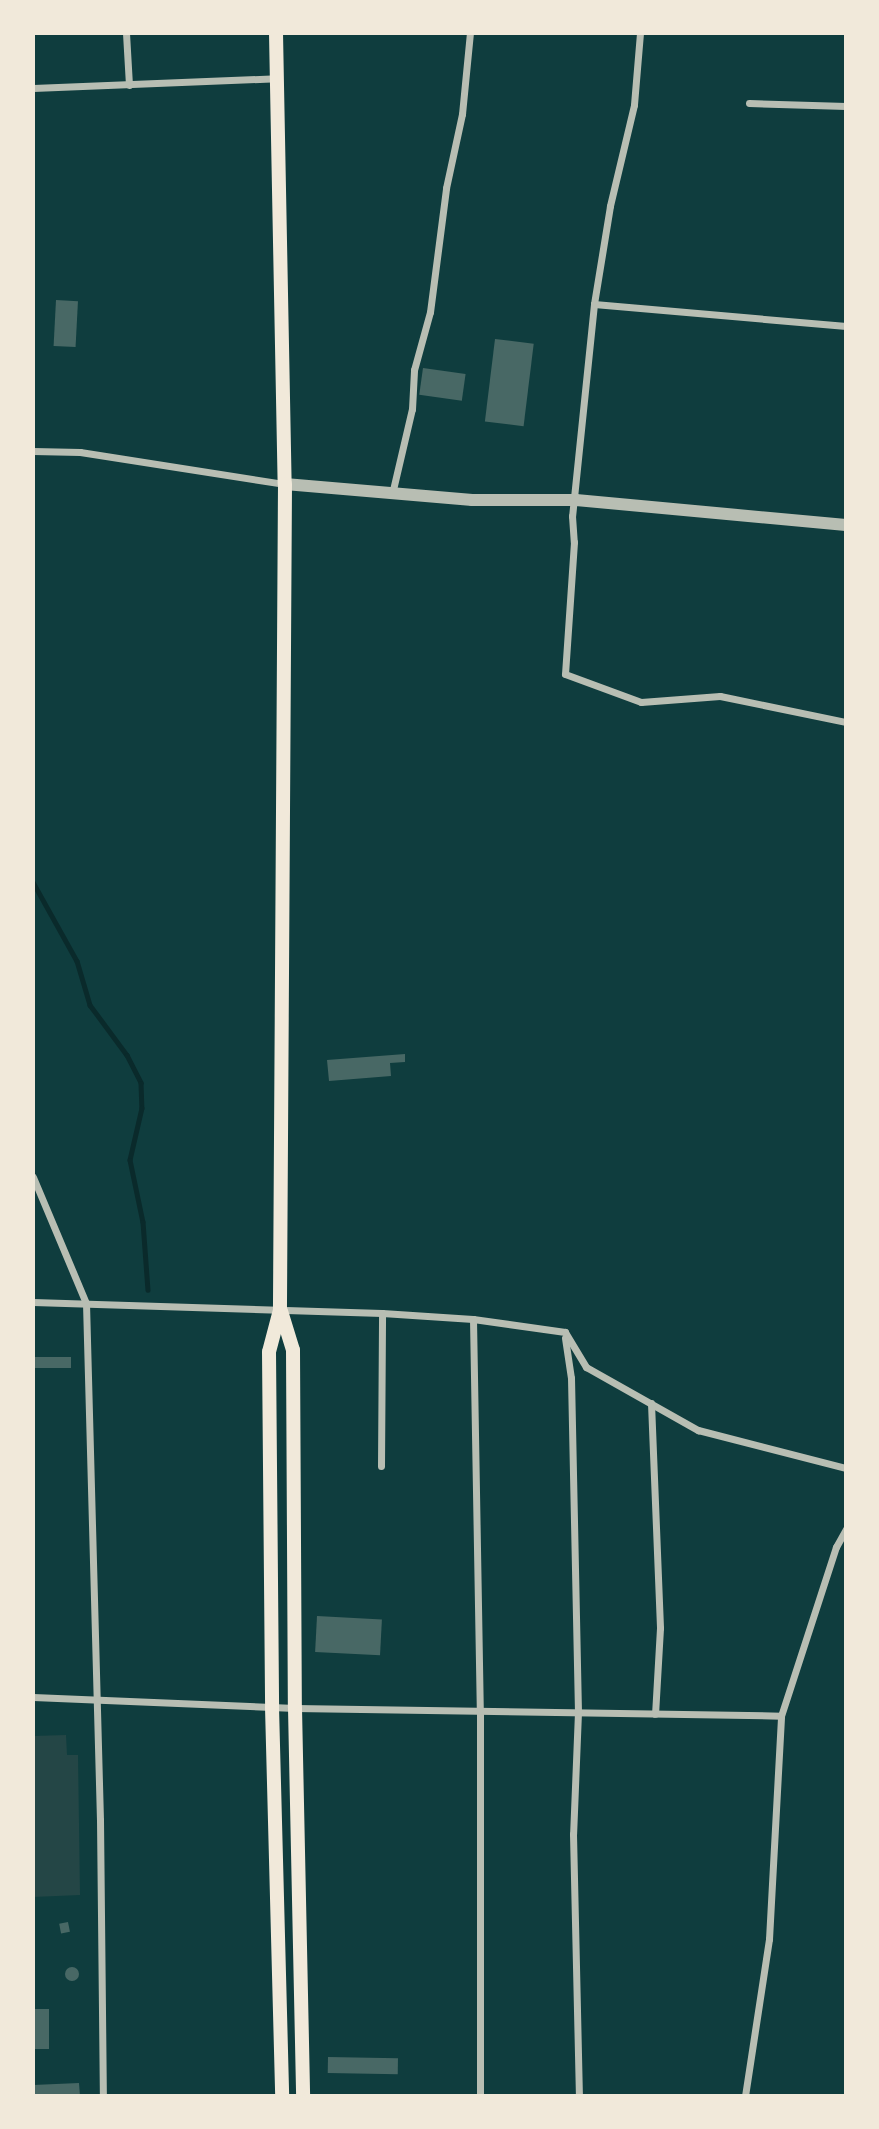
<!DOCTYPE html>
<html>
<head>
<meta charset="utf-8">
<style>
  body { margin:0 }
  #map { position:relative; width:879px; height:2129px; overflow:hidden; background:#0f3d3e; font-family:"Public Sans",sans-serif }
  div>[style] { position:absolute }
  .green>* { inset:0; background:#244646 }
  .stream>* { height:4.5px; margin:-2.25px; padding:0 2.25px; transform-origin:2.25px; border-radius:2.25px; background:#0a2a2b }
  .building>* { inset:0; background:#486865; transform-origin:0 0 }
  .round { border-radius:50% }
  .minor>* { height:7px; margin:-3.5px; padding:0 3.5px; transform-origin:3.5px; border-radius:3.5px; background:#b8beb3 }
  .tertiary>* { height:12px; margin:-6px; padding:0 6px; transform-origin:6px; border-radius:6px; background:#b8beb3 }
  .primary>* { height:14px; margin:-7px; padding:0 7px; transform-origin:7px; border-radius:7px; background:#f1e9da }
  span { translate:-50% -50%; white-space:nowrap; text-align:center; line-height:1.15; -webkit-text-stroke:7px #f1e9da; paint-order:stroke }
  .frame { position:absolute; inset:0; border:35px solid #f1e9da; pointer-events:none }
</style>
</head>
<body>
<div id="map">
  <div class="green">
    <i style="clip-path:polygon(66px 1735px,67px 1755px,78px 1755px,80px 1895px,33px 1897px,33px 1736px)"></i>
  </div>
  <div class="stream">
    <i style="left:33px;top:882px;width:90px;rotate:60.9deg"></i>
    <i style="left:77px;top:961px;width:46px;rotate:73.5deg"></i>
    <i style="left:90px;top:1005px;width:62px;rotate:53.5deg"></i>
    <i style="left:127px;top:1055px;width:31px;rotate:63deg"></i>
    <i style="left:141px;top:1083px;width:25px;rotate:88deg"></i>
    <i style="left:142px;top:1108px;width:53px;rotate:103deg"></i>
    <i style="left:130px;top:1160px;width:63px;rotate:78.2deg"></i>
    <i style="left:143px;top:1222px;width:68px;rotate:85.8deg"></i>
  </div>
  <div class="building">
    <i style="left:56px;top:300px;width:22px;height:46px;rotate:3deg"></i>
    <i style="left:495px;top:339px;width:39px;height:83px;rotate:7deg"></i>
    <i style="left:423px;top:368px;width:43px;height:27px;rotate:8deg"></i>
    <i style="clip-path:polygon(405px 1054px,405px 1062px,390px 1063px,391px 1076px,329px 1081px,327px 1060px)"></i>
    <i style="left:33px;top:1357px;width:38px;height:11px"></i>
    <i style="left:317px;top:1616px;width:65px;height:36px;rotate:3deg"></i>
    <i style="left:68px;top:1922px;width:10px;height:9px;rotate:79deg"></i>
    <i class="round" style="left:65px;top:1967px;width:14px;height:14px"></i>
    <i style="left:33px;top:2009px;width:16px;height:40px"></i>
    <i style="left:328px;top:2057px;width:70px;height:16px;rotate:1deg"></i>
    <i style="clip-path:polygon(79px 2083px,80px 2096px,33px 2096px,33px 2085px)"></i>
  </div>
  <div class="minor">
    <i style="left:126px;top:33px;width:52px;rotate:86.7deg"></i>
    <i style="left:640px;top:33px;width:72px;rotate:94.8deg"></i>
    <i style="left:634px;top:105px;width:104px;rotate:103.4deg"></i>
    <i style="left:610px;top:206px;width:99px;rotate:99.3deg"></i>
    <i style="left:594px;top:304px;width:213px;rotate:95.9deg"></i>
    <i style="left:572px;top:516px;width:26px;rotate:86deg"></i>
    <i style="left:574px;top:542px;width:132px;rotate:93.9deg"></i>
    <i style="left:565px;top:674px;width:81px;rotate:20.2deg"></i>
    <i style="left:641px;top:702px;width:79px;rotate:-4.3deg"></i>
    <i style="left:720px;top:696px;width:129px;rotate:11.7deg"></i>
    <i style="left:33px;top:88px;width:244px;rotate:-2.3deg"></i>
    <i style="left:749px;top:103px;width:97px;rotate:1.8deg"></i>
    <i style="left:594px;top:304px;width:253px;rotate:5deg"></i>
    <i style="left:33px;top:451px;width:47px;rotate:1.2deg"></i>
    <i style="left:80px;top:452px;width:206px;rotate:8.9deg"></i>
    <i style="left:392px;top:494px;width:87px;rotate:-76.8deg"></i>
    <i style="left:412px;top:409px;width:39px;rotate:-87deg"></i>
    <i style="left:414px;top:370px;width:60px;rotate:-74.6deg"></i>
    <i style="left:430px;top:312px;width:125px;rotate:-82.6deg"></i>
    <i style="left:446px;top:188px;width:76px;rotate:-77.8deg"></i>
    <i style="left:462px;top:114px;width:81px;rotate:-84.4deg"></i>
    <i style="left:33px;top:1177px;width:137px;rotate:67.2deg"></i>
    <i style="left:86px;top:1303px;width:517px;rotate:88.45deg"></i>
    <i style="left:100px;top:1820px;width:276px;rotate:89.4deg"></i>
    <i style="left:33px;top:1302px;width:349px;rotate:1.8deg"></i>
    <i style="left:382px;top:1313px;width:91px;rotate:3.8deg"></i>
    <i style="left:473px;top:1319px;width:93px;rotate:8deg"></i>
    <i style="left:565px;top:1332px;width:41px;rotate:59deg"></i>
    <i style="left:586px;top:1367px;width:129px;rotate:29.4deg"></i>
    <i style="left:698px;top:1430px;width:153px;rotate:14.4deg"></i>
    <i style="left:473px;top:1319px;width:392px;rotate:89deg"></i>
    <i style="left:480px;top:1711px;width:385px;rotate:90deg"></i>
    <i style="left:565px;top:1338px;width:40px;rotate:81.5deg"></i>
    <i style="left:571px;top:1378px;width:334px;rotate:88.8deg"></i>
    <i style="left:578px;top:1712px;width:122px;rotate:92.3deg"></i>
    <i style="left:573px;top:1834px;width:262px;rotate:88.7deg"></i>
    <i style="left:651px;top:1403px;width:225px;rotate:87.7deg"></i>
    <i style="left:660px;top:1628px;width:86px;rotate:93.3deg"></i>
    <i style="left:381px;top:1466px;width:153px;rotate:-89.6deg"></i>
    <i style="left:33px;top:1697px;width:262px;rotate:2.4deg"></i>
    <i style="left:295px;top:1708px;width:486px;rotate:0.9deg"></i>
    <i style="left:745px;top:2096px;width:159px;rotate:-81.3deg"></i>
    <i style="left:769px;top:1939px;width:223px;rotate:-86.9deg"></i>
    <i style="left:781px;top:1716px;width:178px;rotate:-72deg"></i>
    <i style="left:836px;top:1547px;width:21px;rotate:-61deg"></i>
  </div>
  <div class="tertiary">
    <i style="left:285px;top:484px;width:188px;rotate:4.9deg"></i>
    <i style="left:472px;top:500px;width:104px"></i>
    <i style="left:576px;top:500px;width:271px;rotate:5.3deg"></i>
  </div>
  <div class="primary">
    <i style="left:276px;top:33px;width:451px;rotate:88.9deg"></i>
    <i style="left:285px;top:484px;width:826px;rotate:90.35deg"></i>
    <i style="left:280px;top:1310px;width:43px;rotate:104.7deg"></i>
    <i style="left:269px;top:1352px;width:355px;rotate:89.5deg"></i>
    <i style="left:272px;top:1707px;width:389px;rotate:88.5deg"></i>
    <i style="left:281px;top:1311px;width:41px;rotate:72.9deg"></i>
    <i style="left:293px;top:1350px;width:358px;rotate:89.7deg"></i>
    <i style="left:295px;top:1708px;width:388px;rotate:88.8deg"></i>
  </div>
  <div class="frame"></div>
</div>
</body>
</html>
